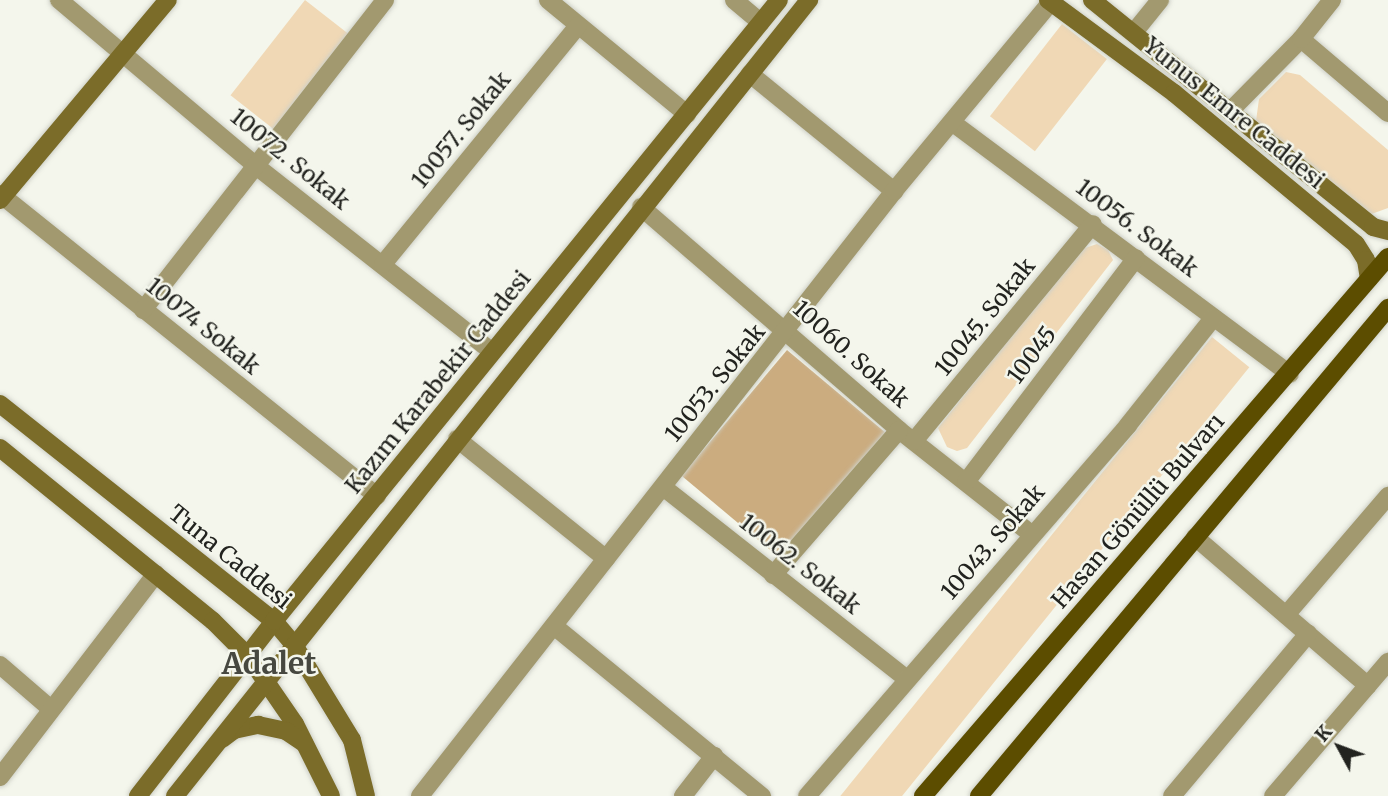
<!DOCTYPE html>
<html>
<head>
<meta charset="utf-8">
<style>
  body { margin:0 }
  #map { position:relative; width:1388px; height:796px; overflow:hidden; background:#f4f6ec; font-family:Merriweather,serif }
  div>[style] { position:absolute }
  .green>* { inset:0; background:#f0d8b5; transform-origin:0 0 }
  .forest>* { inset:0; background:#cbac7f; transform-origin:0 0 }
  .roads { filter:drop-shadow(0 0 2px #ced0c7) drop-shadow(0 0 2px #ced0c7) }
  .street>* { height:18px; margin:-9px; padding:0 9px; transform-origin:9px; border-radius:9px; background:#a2996f }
  .secondary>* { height:18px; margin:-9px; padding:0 9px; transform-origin:9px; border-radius:9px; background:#7b6c29 }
  .primary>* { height:18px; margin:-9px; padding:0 9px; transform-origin:9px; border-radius:9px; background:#5c4d00 }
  span { translate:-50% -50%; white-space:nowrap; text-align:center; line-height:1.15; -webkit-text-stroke:5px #f4f6ec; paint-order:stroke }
  .street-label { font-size:23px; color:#22231f }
  .district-label { font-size:30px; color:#474840; font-weight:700 }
  .north { position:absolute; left:1304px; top:712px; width:70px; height:70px; -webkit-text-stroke:5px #f4f6ec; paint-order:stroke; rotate:311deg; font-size:19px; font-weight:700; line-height:28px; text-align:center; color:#22231f }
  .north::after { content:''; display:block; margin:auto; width:24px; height:32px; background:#22231f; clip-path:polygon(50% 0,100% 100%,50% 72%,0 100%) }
</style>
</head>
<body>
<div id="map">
  <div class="green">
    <i style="left:305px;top:0;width:57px;height:121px;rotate:38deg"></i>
    <i style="left:1062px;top:24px;width:57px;height:117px;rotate:38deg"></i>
    <i style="clip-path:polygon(1286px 72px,1300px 75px,1388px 150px,1388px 208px,1366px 216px,1256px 121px,1259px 99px)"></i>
    <i style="clip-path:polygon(1097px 244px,1108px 250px,1113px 260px,967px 448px,957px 451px,947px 447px,938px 428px,1082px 249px)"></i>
    <i style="left:1212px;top:337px;width:48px;height:596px;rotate:39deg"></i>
  </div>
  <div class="forest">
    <i style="left:787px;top:350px;width:128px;height:164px;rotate:40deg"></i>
  </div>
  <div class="roads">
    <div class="street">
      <i style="left:59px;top:0;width:258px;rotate:40.1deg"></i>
      <i style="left:256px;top:166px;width:300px;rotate:38.2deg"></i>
      <i style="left:548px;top:0;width:180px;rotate:39.4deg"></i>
      <i style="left:734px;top:0;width:35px;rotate:40deg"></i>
      <i style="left:1135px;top:31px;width:40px;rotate:-51deg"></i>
      <i style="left:1301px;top:39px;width:114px;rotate:40.4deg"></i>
      <i style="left:750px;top:74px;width:186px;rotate:39.1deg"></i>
      <i style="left:1232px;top:109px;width:98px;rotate:-45.4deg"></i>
      <i style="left:1301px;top:39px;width:50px;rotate:-51.5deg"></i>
      <i style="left:953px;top:123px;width:420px;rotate:36.7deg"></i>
      <i style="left:0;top:194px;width:483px;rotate:38.7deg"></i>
      <i style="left:641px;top:207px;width:341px;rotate:40.8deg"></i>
      <i style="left:899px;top:430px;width:168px;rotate:38.2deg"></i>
      <i style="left:383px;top:264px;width:308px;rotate:-50.7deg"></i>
      <i style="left:143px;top:310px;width:393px;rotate:-52deg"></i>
      <i style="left:457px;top:439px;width:191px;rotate:38.8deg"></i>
      <i style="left:914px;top:441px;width:281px;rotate:-50.5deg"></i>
      <i style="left:966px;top:482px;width:281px;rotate:-52.8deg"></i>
      <i style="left:663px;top:487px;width:310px;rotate:38.2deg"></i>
      <i style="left:1195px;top:537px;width:228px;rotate:40.7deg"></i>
      <i style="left:773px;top:575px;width:192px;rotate:-49deg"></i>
      <i style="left:1286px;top:615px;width:157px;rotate:-49.4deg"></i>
      <i style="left:554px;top:626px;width:269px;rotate:39.3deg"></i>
      <i style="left:0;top:665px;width:67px;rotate:40.8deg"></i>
      <i style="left:0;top:777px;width:256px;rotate:-52.5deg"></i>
      <i style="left:420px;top:796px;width:769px;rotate:-51.92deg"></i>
      <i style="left:894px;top:191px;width:246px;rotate:-50.3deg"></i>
      <i style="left:683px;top:796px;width:51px;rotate:-52.2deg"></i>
      <i style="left:807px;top:796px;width:491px;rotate:-49.1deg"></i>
      <i style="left:1128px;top:425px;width:137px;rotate:-51.5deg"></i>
      <i style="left:1172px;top:796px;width:212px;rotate:-50deg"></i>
      <i style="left:1273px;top:796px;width:177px;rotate:-49.4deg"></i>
    </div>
    <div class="secondary">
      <i style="left:1048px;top:0;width:157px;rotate:36.4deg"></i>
      <i style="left:1174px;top:93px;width:236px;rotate:39.7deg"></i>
      <i style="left:1356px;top:244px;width:19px;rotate:58deg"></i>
      <i style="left:1366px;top:260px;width:19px;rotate:81deg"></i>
      <i style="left:1092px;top:0;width:361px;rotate:38.9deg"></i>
      <i style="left:1373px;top:227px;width:16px;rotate:15deg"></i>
      <i style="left:0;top:200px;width:261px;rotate:-50deg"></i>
      <i style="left:0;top:404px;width:350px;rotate:38.4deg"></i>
      <i style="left:274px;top:621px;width:31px;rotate:50deg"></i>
      <i style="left:294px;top:645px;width:111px;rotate:58.6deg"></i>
      <i style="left:352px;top:740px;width:58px;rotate:76deg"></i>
      <i style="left:0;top:448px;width:274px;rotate:39.1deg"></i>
      <i style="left:213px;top:621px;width:51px;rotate:45deg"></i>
      <i style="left:249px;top:657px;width:81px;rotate:55.5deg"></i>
      <i style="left:295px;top:724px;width:80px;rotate:63.4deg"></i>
      <i style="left:222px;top:739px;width:15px;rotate:-37deg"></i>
      <i style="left:234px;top:730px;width:25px;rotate:-12deg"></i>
      <i style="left:258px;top:725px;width:29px;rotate:12deg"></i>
      <i style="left:286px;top:731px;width:22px;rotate:34deg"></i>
      <i style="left:138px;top:796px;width:222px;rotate:-52.1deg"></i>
      <i style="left:274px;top:621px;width:800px;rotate:-50.88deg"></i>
      <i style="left:175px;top:796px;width:1018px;rotate:-51.46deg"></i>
    </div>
    <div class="primary">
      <i style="left:923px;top:796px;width:712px;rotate:-49.22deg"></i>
      <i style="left:979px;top:796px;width:637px;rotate:-50.03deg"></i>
    </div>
  </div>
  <div class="street-label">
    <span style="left:1234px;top:113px;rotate:39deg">Yunus Emre Caddesi</span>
    <span style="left:461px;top:130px;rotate:-51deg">10057. Sokak</span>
    <span style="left:290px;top:159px;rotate:39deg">10072. Sokak</span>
    <span style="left:1137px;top:228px;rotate:37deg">10056. Sokak</span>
    <span style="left:985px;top:317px;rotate:-51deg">10045. Sokak</span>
    <span style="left:203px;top:326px;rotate:39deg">10074 Sokak</span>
    <span style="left:851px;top:354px;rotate:42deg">10060. Sokak</span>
    <span style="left:1032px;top:355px;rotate:-53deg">10045</span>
    <span style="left:438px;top:382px;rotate:-51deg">Kazım Karabekir Caddesi</span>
    <span style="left:715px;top:383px;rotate:-51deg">10053. Sokak</span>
    <span style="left:1138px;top:511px;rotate:-49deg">Hasan Gönüllü Bulvarı</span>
    <span style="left:993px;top:542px;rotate:-49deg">10043. Sokak</span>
    <span style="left:230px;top:557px;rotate:39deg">Tuna Caddesi</span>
    <span style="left:800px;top:564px;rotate:38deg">10062. Sokak</span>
  </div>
  <div class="district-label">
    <span style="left:269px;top:663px">Adalet</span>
  </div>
  <div class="north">K</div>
</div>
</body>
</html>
